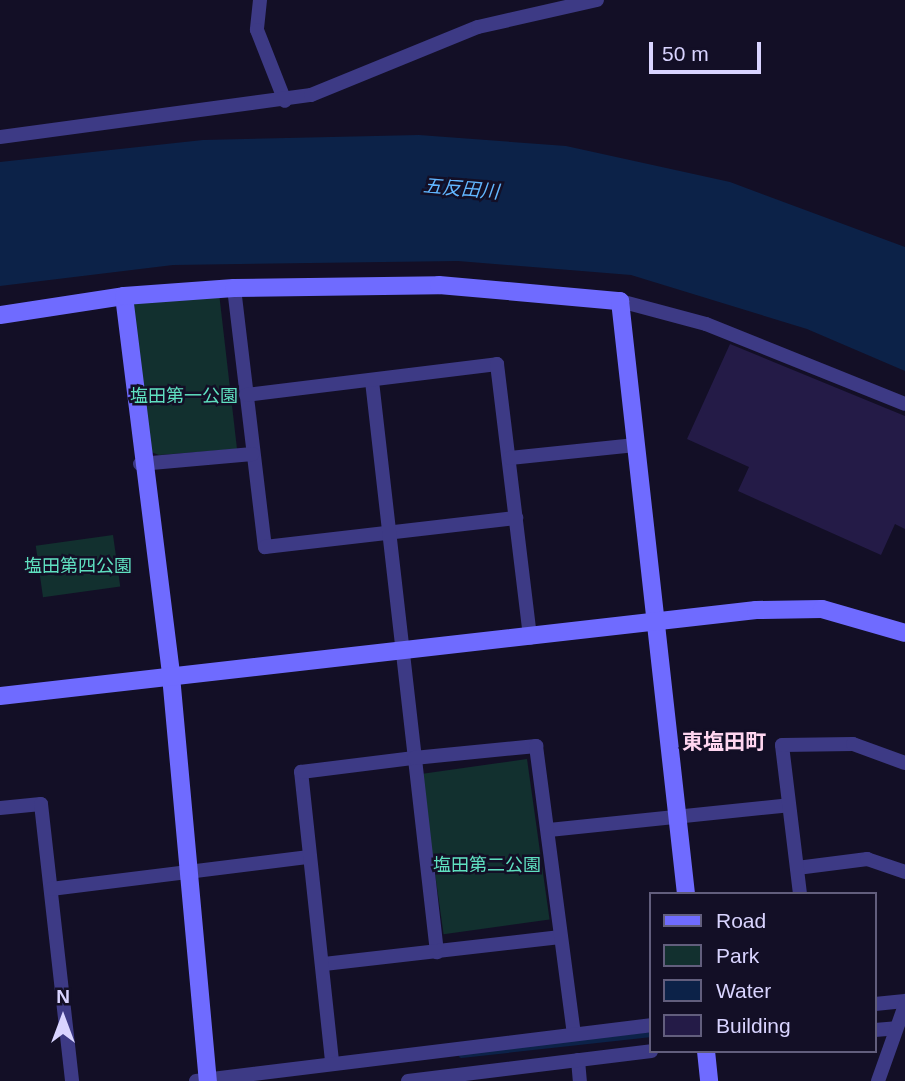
<!DOCTYPE html>
<html>
<head>
<meta charset="utf-8">
<style>
  body { margin:0 }
  #map { position:relative; width:905px; height:1081px; overflow:hidden; background:#130f26; font-family:Helvetica,"Noto Sans JP",sans-serif }
  div>[style] { position:absolute }
  .green>* { inset:0; background:#12302f; transform-origin:0 0 }
  .water>* { inset:0; background:#0c2248 }
  .stream>* { height:4.5px; margin:-2.25px; padding:0 2.25px; transform-origin:2.25px; border-radius:2.25px; background:#0c2248 }
  .building>* { inset:0; background:#241b47 }
  .street>* { height:14px; margin:-7px; padding:0 7px; transform-origin:7px; border-radius:7px; background:#3d3a85 }
  .secondary>* { height:18px; margin:-9px; padding:0 9px; transform-origin:9px; border-radius:9px; background:#6f6bff }
  span { translate:-50% -50%; white-space:nowrap; text-align:center; line-height:1.15; -webkit-text-stroke:5px #130f26; paint-order:stroke }
  .park-label { font-size:18px; color:#5fe0c0 }
  .water-label { font-size:19px; color:#62b6ff; font-style:italic }
  .quarter-label { font-size:21px; color:#ffd6f0; font-weight:700 }
  .legend { position:absolute; left:649px; top:892px; width:228px; height:161px; box-sizing:border-box; background:#130f26; border:2px solid #625e7d; margin:0; padding:9px 12px; list-style:none; font-size:21px; color:#d9d4ff }
  .legend li { display:flex; align-items:center; gap:14px; height:35px }
  .legend b { width:35px; border:2px solid #625e7d }
  .north { position:absolute; left:28px; top:983px; width:70px; height:70px; -webkit-text-stroke:5px #130f26; paint-order:stroke; rotate:0deg; font-size:19px; font-weight:700; line-height:28px; text-align:center; color:#d9d4ff }
  .north::after { content:''; display:block; margin:auto; width:24px; height:32px; background:#d9d4ff; clip-path:polygon(50% 0,100% 100%,50% 72%,0 100%) }
  .scale { position:absolute; left:649px; top:42px; width:112px; height:32px; box-sizing:border-box; border:4px solid #d9d4ff; border-top:0; padding-left:9px; font-size:21px; line-height:24px; white-space:nowrap; color:#d9d4ff; -webkit-text-stroke:5px #130f26; paint-order:stroke }
</style>
</head>
<body>
<div id="map">
  <div class="green">
    <i style="clip-path:polygon(219px 293px,237px 449px,159px 455px,143px 449px,129px 300px)"></i>
    <i style="left:113px;top:535px;width:52px;height:78px;rotate:82deg"></i>
    <i style="left:527px;top:759px;width:162px;height:107px;rotate:82deg"></i>
  </div>
  <div class="water">
    <i style="clip-path:polygon(419px 135px,566px 146px,730px 182px,905px 247px,905px 371px,807px 329px,631px 275px,458px 261px,173px 265px,0 286px,0 162px,203px 140px)"></i>
  </div>
  <div class="stream">
    <i style="left:461px;top:1055px;width:191px;rotate:-6.3deg"></i>
  </div>
  <div class="building">
    <i style="clip-path:polygon(730px 344px,905px 416px,905px 529px,895px 524px,881px 555px,738px 491px,749px 467px,687px 439px)"></i>
  </div>
  <div class="street">
    <i style="left:260px;top:0;width:30px;rotate:96deg"></i>
    <i style="left:257px;top:30px;width:76px;rotate:68.5deg"></i>
    <i style="left:0;top:137px;width:314px;rotate:-7.7deg"></i>
    <i style="left:311px;top:95px;width:180px;rotate:-22.2deg"></i>
    <i style="left:478px;top:27px;width:122px;rotate:-12.8deg"></i>
    <i style="left:234px;top:288px;width:261px;rotate:83.2deg"></i>
    <i style="left:265px;top:547px;width:253px;rotate:-6.6deg"></i>
    <i style="left:620px;top:301px;width:89px;rotate:15deg"></i>
    <i style="left:706px;top:324px;width:214px;rotate:21.9deg"></i>
    <i style="left:372px;top:381px;width:575px;rotate:83.51deg"></i>
    <i style="left:246px;top:395px;width:253px;rotate:-7deg"></i>
    <i style="left:497px;top:364px;width:276px;rotate:83.1deg"></i>
    <i style="left:510px;top:458px;width:126px;rotate:-5.9deg"></i>
    <i style="left:140px;top:464px;width:113px;rotate:-5.1deg"></i>
    <i style="left:0;top:808px;width:41px;rotate:-5.6deg"></i>
    <i style="left:41px;top:804px;width:279px;rotate:83.6deg"></i>
    <i style="left:549px;top:830px;width:241px;rotate:-5.9deg"></i>
    <i style="left:797px;top:868px;width:71px;rotate:-7.3deg"></i>
    <i style="left:867px;top:859px;width:40px;rotate:18.9deg"></i>
    <i style="left:51px;top:889px;width:260px;rotate:-7.1deg"></i>
    <i style="left:800px;top:894px;width:150px;rotate:-96.9deg"></i>
    <i style="left:782px;top:745px;width:71px;rotate:-0.8deg"></i>
    <i style="left:853px;top:744px;width:55px;rotate:20.1deg"></i>
    <i style="left:324px;top:964px;width:238px;rotate:-6.5deg"></i>
    <i style="left:875px;top:1004px;width:30px;rotate:-6deg"></i>
    <i style="left:875px;top:1030px;width:21px;rotate:-5deg"></i>
    <i style="left:578px;top:1060px;width:21px;rotate:85deg"></i>
    <i style="left:332px;top:1061px;width:291px;rotate:-96.1deg"></i>
    <i style="left:301px;top:772px;width:114px;rotate:-7.1deg"></i>
    <i style="left:414px;top:758px;width:123px;rotate:-5.6deg"></i>
    <i style="left:536px;top:746px;width:290px;rotate:82.5deg"></i>
    <i style="left:196px;top:1081px;width:458px;rotate:-7deg"></i>
    <i style="left:408px;top:1081px;width:245px;rotate:-7deg"></i>
    <i style="left:878px;top:1081px;width:81px;rotate:-70.4deg"></i>
  </div>
  <div class="secondary">
    <i style="left:124px;top:296px;width:383px;rotate:82.9deg"></i>
    <i style="left:171px;top:676px;width:407px;rotate:84.8deg"></i>
    <i style="left:0;top:315px;width:125px;rotate:-8.7deg"></i>
    <i style="left:124px;top:296px;width:110px;rotate:-4.2deg"></i>
    <i style="left:234px;top:288px;width:205px;rotate:-0.8deg"></i>
    <i style="left:439px;top:285px;width:182px;rotate:5.1deg"></i>
    <i style="left:620px;top:301px;width:597px;rotate:83.65deg"></i>
    <i style="left:0;top:696px;width:761px;rotate:-6.49deg"></i>
    <i style="left:756px;top:610px;width:66px;rotate:-0.9deg"></i>
    <i style="left:822px;top:609px;width:86px;rotate:16.1deg"></i>
    <i style="left:706px;top:1051px;width:30px;rotate:84deg"></i>
  </div>
  <div class="park-label">
    <span style="left:184px;top:396px">塩田第一公園</span>
    <span style="left:78px;top:566px">塩田第四公園</span>
    <span style="left:487px;top:865px">塩田第二公園</span>
  </div>
  <div class="water-label">
    <span style="left:461px;top:189px;rotate:5deg">五反田川</span>
  </div>
  <div class="quarter-label">
    <span style="left:724px;top:742px">東塩田町</span>
  </div>
  <ul class="legend">
  <li><b style="height:9px;background:#6f6bff"></b>Road</li>
  <li><b style="height:19px;background:#12302f"></b>Park</li>
  <li><b style="height:19px;background:#0c2248"></b>Water</li>
  <li><b style="height:19px;background:#241b47"></b>Building</li>
  </ul>
  <div class="north">N</div>
  <div class="scale">50 m</div>
</div>
</body>
</html>
